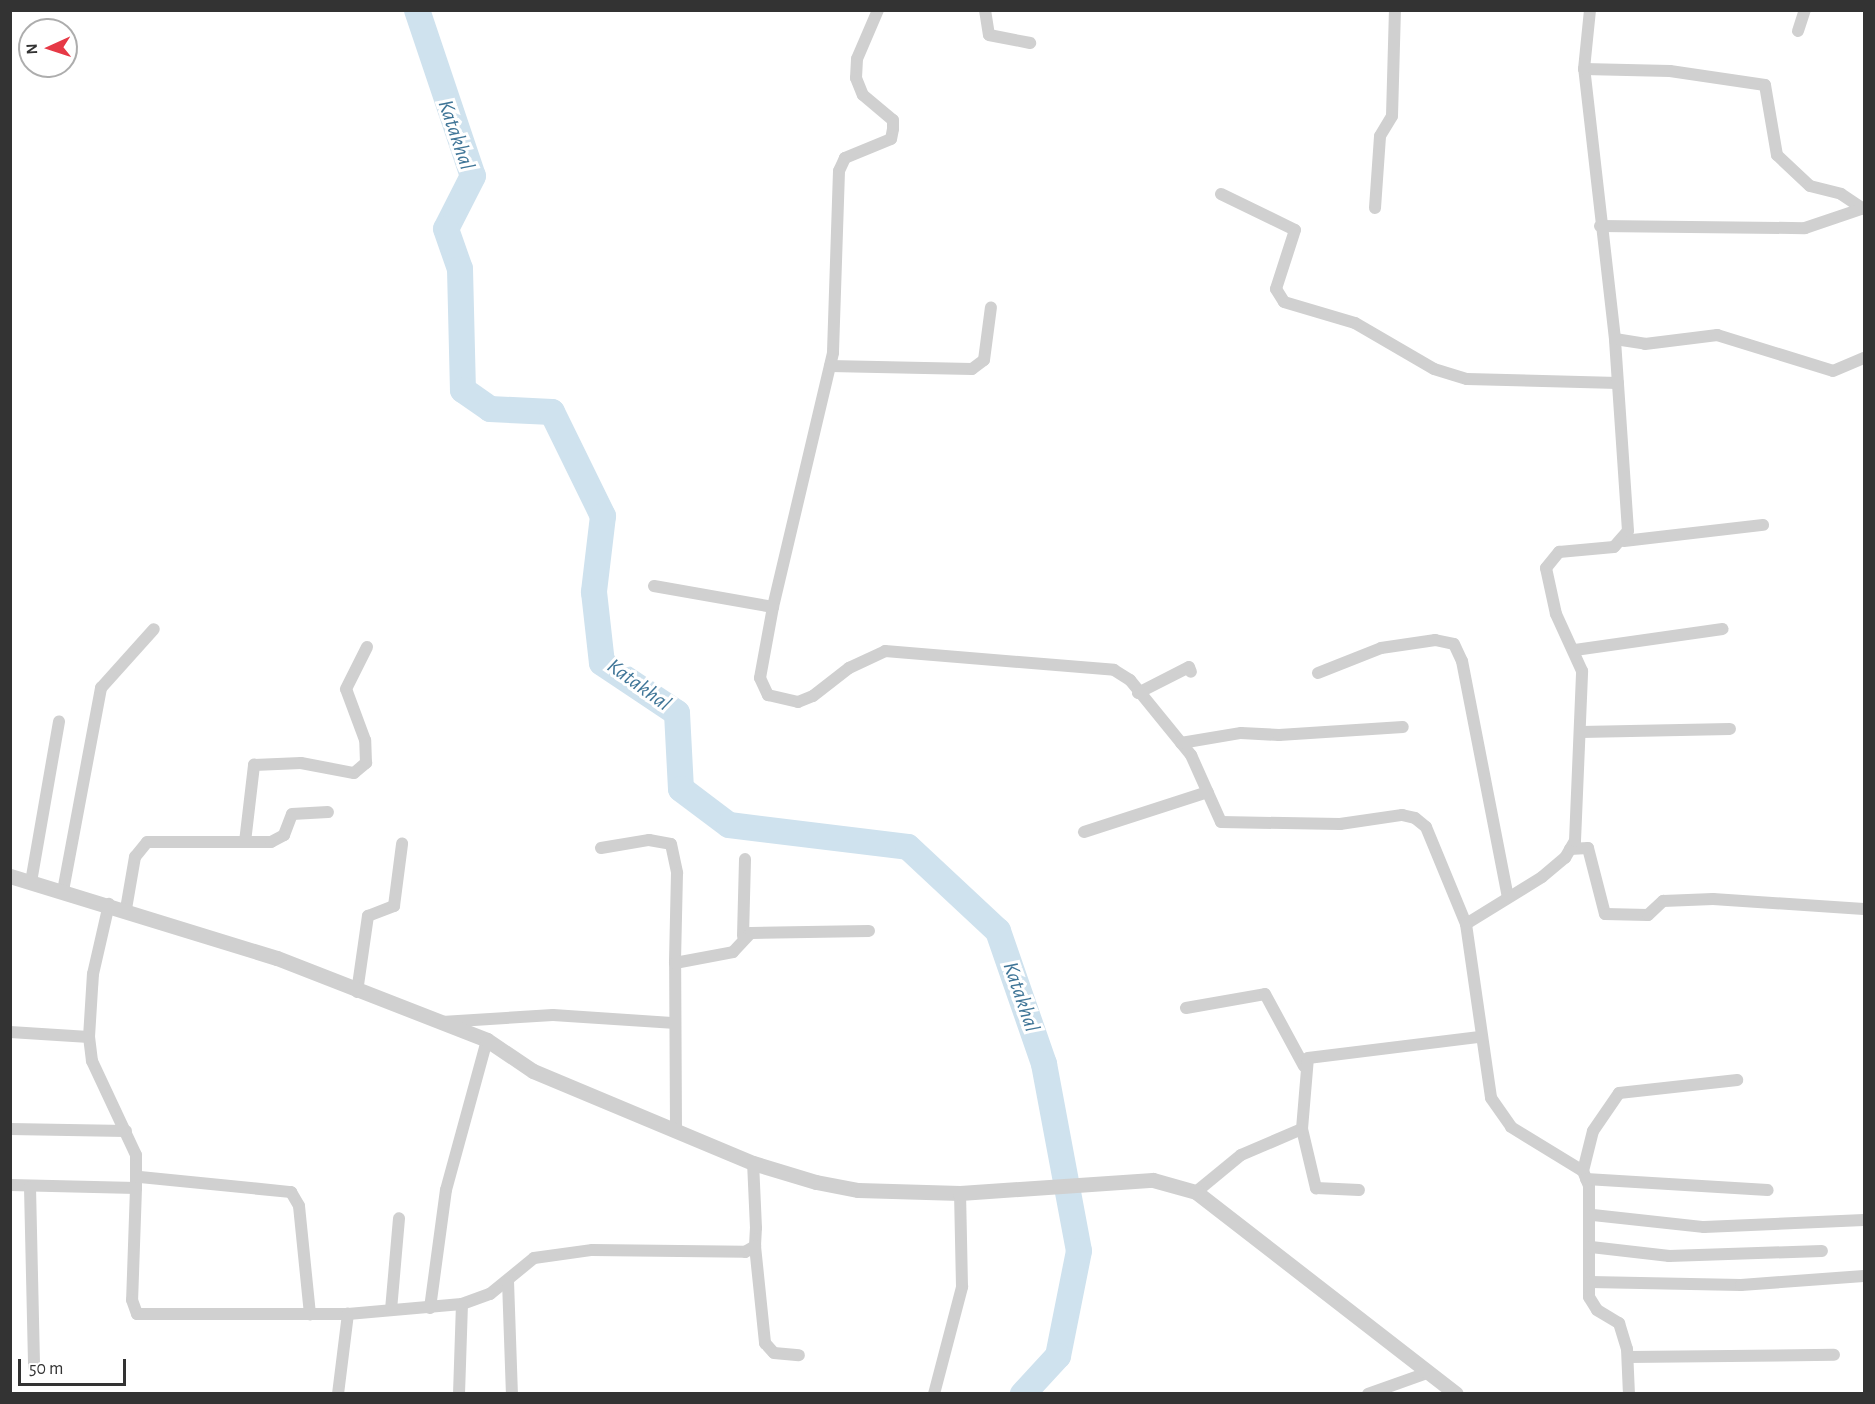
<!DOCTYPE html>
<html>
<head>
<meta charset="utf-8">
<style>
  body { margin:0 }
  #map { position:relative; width:1875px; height:1404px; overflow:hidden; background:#fff; font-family:"Alegreya Sans",sans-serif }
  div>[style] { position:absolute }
  .river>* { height:26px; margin:-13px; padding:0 13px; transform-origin:13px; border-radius:13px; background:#cfe2ee }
  .minor>* { height:12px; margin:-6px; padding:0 6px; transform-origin:6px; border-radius:6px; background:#d0d0d0 }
  .tertiary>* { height:15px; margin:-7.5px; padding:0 7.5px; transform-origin:7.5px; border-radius:7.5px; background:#d0d0d0 }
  span { translate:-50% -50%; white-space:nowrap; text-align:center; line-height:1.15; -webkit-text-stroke:6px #fff; paint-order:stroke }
  .water-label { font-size:22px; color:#3f7597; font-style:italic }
  .frame { position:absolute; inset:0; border:12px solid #333; pointer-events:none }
  .north { position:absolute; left:18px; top:18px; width:60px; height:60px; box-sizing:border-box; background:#fff; border:2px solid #adadad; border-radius:50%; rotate:267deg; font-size:16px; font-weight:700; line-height:24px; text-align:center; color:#333 }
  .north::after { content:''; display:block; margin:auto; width:21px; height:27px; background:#e63946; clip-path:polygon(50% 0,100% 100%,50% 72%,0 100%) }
  .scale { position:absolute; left:18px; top:1359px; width:108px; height:27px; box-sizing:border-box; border:3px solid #333; border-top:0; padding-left:8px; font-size:18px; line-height:21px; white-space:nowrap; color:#333; -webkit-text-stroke:4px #fff; paint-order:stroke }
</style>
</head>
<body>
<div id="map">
  <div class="river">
    <i style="left:417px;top:10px;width:175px;rotate:71.4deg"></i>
    <i style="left:473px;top:176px;width:59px;rotate:117deg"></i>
    <i style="left:446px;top:229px;width:42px;rotate:70.7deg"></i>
    <i style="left:460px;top:269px;width:121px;rotate:88.6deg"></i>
    <i style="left:463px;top:390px;width:33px;rotate:35deg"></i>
    <i style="left:490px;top:409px;width:62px;rotate:2.8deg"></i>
    <i style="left:552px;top:412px;width:116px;rotate:63.9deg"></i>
    <i style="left:603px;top:516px;width:77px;rotate:96.8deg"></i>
    <i style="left:594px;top:592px;width:71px;rotate:83.6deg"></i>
    <i style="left:602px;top:663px;width:90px;rotate:33.7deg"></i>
    <i style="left:677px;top:713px;width:76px;rotate:87deg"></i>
    <i style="left:681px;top:789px;width:60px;rotate:36.9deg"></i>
    <i style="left:729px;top:825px;width:180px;rotate:7deg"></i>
    <i style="left:908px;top:847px;width:123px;rotate:43deg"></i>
    <i style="left:998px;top:931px;width:141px;rotate:70.9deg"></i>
    <i style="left:1044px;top:1064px;width:190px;rotate:79.4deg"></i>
    <i style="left:1079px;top:1251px;width:107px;rotate:101.3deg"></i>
    <i style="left:1058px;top:1356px;width:52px;rotate:132.6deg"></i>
  </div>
  <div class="minor">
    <i style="left:878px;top:10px;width:53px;rotate:113.2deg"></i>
    <i style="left:857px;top:59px;width:19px;rotate:93deg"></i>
    <i style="left:856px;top:78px;width:18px;rotate:68deg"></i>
    <i style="left:863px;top:95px;width:39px;rotate:40deg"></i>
    <i style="left:893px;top:120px;width:9px;rotate:90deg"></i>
    <i style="left:893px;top:129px;width:10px;rotate:101deg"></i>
    <i style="left:891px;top:139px;width:50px;rotate:157.6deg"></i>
    <i style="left:845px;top:158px;width:14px;rotate:115deg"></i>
    <i style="left:839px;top:171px;width:182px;rotate:91.9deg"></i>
    <i style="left:833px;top:353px;width:261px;rotate:103.3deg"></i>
    <i style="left:773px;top:607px;width:72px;rotate:100.4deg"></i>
    <i style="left:760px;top:678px;width:19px;rotate:65deg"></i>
    <i style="left:768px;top:695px;width:31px;rotate:13deg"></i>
    <i style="left:798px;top:702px;width:16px;rotate:-22deg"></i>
    <i style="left:813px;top:696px;width:46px;rotate:-37.9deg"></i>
    <i style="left:849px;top:668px;width:40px;rotate:-25deg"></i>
    <i style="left:885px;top:651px;width:230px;rotate:4.7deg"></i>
    <i style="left:1114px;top:670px;width:19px;rotate:32deg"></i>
    <i style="left:1130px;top:680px;width:97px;rotate:50.9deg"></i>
    <i style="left:1191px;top:755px;width:73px;rotate:65.9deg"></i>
    <i style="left:1221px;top:822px;width:119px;rotate:1deg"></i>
    <i style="left:1340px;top:824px;width:63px;rotate:-8.3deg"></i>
    <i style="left:1402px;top:815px;width:13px;rotate:13deg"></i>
    <i style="left:1415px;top:818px;width:14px;rotate:39deg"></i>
    <i style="left:1426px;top:827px;width:105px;rotate:67.6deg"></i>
    <i style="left:1466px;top:924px;width:176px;rotate:81.8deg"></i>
    <i style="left:1491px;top:1098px;width:35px;rotate:55deg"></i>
    <i style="left:1511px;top:1127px;width:84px;rotate:31.4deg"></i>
    <i style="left:1583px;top:1171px;width:16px;rotate:68deg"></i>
    <i style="left:1589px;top:1186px;width:111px;rotate:90deg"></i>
    <i style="left:1589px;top:1297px;width:15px;rotate:58deg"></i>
    <i style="left:1597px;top:1310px;width:26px;rotate:31deg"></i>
    <i style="left:1619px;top:1323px;width:27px;rotate:73deg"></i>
    <i style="left:1627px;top:1349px;width:45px;rotate:87.5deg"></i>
    <i style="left:985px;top:10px;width:25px;rotate:81deg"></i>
    <i style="left:989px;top:35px;width:42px;rotate:11deg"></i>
    <i style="left:1798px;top:31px;width:22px;rotate:-72deg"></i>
    <i style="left:1584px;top:69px;width:86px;rotate:1.3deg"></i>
    <i style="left:1670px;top:71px;width:96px;rotate:8.4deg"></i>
    <i style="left:1765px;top:85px;width:71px;rotate:80.3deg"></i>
    <i style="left:1777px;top:155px;width:45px;rotate:43.2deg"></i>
    <i style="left:1810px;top:186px;width:32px;rotate:14deg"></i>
    <i style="left:1841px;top:194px;width:27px;rotate:34deg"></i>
    <i style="left:1221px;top:194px;width:82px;rotate:25.9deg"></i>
    <i style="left:1295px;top:230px;width:62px;rotate:107.9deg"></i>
    <i style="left:1276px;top:289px;width:15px;rotate:58deg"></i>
    <i style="left:1284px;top:302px;width:74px;rotate:16.5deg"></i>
    <i style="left:1355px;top:323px;width:91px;rotate:30.2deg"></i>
    <i style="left:1434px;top:369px;width:34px;rotate:17deg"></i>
    <i style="left:1467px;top:379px;width:151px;rotate:1.5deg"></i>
    <i style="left:1375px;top:208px;width:72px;rotate:-86deg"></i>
    <i style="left:1380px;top:136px;width:23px;rotate:-59deg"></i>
    <i style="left:1392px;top:116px;width:106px;rotate:-88.4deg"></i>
    <i style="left:1600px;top:226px;width:205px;rotate:0.6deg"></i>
    <i style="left:1805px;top:228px;width:62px;rotate:-18.7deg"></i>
    <i style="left:1615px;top:339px;width:30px;rotate:9deg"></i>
    <i style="left:1645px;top:344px;width:73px;rotate:-7.1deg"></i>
    <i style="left:1717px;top:335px;width:121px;rotate:17.2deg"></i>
    <i style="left:1833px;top:371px;width:34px;rotate:-23deg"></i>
    <i style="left:830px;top:366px;width:142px;rotate:1.2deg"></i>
    <i style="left:972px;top:369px;width:15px;rotate:-37deg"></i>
    <i style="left:984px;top:360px;width:53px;rotate:-82.5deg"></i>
    <i style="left:1624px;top:541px;width:140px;rotate:-6.6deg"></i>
    <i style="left:654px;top:586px;width:121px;rotate:10deg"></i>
    <i style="left:1575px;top:650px;width:149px;rotate:-8.1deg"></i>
    <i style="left:1318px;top:673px;width:68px;rotate:-21.6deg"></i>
    <i style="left:1381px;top:648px;width:55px;rotate:-8.4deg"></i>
    <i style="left:1435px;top:640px;width:19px;rotate:12deg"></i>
    <i style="left:1454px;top:644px;width:19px;rotate:65deg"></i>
    <i style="left:1462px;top:661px;width:240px;rotate:79deg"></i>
    <i style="left:1138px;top:693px;width:57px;rotate:-27deg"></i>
    <i style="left:1189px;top:667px;width:5px;rotate:68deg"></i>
    <i style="left:1581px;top:732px;width:149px;rotate:-1.2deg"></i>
    <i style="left:1181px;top:743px;width:61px;rotate:-9.5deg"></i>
    <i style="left:1241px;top:733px;width:38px;rotate:3deg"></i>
    <i style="left:1279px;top:735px;width:124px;rotate:-3.7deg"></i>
    <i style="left:1084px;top:832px;width:130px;rotate:-17.9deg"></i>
    <i style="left:245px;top:842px;width:78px;rotate:-83.3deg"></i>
    <i style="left:254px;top:765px;width:47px;rotate:-2.4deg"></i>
    <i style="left:301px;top:763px;width:54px;rotate:10.7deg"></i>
    <i style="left:354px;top:773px;width:16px;rotate:-40deg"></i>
    <i style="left:366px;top:763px;width:23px;rotate:-92deg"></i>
    <i style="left:365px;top:740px;width:54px;rotate:-110.4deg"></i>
    <i style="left:346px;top:689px;width:47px;rotate:-63.4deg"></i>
    <i style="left:601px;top:848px;width:49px;rotate:-9.5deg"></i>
    <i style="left:649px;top:840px;width:22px;rotate:10deg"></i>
    <i style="left:671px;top:844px;width:30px;rotate:78deg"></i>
    <i style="left:677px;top:873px;width:90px;rotate:91.3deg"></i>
    <i style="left:1570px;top:849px;width:18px;rotate:-3deg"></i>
    <i style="left:1588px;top:848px;width:68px;rotate:75.6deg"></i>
    <i style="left:1605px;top:914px;width:43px;rotate:1.3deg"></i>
    <i style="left:1648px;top:915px;width:21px;rotate:-43deg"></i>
    <i style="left:1663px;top:901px;width:50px;rotate:-2.3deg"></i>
    <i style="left:1713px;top:899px;width:151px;rotate:3.8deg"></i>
    <i style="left:31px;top:882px;width:163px;rotate:-80.1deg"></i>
    <i style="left:63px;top:891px;width:207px;rotate:-79.4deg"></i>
    <i style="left:101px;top:688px;width:79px;rotate:-48.1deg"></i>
    <i style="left:126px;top:909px;width:53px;rotate:-80.2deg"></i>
    <i style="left:135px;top:857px;width:19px;rotate:-51deg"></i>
    <i style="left:147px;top:842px;width:124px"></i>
    <i style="left:271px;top:842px;width:15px;rotate:-28deg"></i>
    <i style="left:284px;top:835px;width:22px;rotate:-69deg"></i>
    <i style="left:292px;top:814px;width:36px;rotate:-3deg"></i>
    <i style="left:1466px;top:924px;width:89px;rotate:-31.7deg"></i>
    <i style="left:1542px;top:877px;width:30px;rotate:-40deg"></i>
    <i style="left:1565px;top:858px;width:20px;rotate:-60deg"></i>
    <i style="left:1575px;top:841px;width:170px;rotate:-87.6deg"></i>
    <i style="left:1582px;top:671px;width:63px;rotate:-114.5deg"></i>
    <i style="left:1556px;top:614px;width:47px;rotate:-102.3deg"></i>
    <i style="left:1546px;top:568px;width:21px;rotate:-51deg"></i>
    <i style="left:1559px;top:552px;width:55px;rotate:-5.2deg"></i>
    <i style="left:1614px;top:547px;width:21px;rotate:-49deg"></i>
    <i style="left:1628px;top:531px;width:192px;rotate:-93.9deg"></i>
    <i style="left:1615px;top:339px;width:272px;rotate:-96.5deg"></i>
    <i style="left:1584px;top:69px;width:59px;rotate:-84.2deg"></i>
    <i style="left:743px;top:936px;width:77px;rotate:-88.5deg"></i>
    <i style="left:357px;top:992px;width:77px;rotate:-81.8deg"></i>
    <i style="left:368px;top:916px;width:28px;rotate:-21deg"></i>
    <i style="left:394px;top:906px;width:63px;rotate:-82.6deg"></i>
    <i style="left:1186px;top:1008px;width:80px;rotate:-10deg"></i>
    <i style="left:1265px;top:994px;width:82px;rotate:61.6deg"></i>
    <i style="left:442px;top:1022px;width:111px;rotate:-3.6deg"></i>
    <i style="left:553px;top:1015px;width:119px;rotate:3.8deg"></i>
    <i style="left:10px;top:1032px;width:79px;rotate:3.6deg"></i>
    <i style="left:10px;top:1129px;width:116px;rotate:1deg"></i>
    <i style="left:676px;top:1129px;width:166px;rotate:-90.3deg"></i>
    <i style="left:675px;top:963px;width:59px;rotate:-10.7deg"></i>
    <i style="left:733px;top:952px;width:26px;rotate:-47deg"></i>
    <i style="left:751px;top:933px;width:118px;rotate:-1deg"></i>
    <i style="left:1302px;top:1129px;width:61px;rotate:76.7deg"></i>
    <i style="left:1316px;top:1188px;width:43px;rotate:2.7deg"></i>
    <i style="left:1583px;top:1171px;width:41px;rotate:-76deg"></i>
    <i style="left:1593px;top:1131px;width:46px;rotate:-55.6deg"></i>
    <i style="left:1619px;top:1093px;width:119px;rotate:-6.3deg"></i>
    <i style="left:140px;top:1177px;width:152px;rotate:5.7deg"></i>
    <i style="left:291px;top:1192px;width:16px;rotate:60deg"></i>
    <i style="left:299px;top:1206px;width:109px;rotate:84.2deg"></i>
    <i style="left:1586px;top:1179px;width:182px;rotate:3.5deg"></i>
    <i style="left:10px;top:1185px;width:126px;rotate:1.4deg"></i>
    <i style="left:136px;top:1188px;width:33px;rotate:-90deg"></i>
    <i style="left:136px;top:1155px;width:104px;rotate:-115.1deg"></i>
    <i style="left:92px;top:1061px;width:24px;rotate:-97deg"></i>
    <i style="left:89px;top:1037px;width:63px;rotate:-86.4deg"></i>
    <i style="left:93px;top:974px;width:72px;rotate:-77.1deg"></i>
    <i style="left:30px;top:1187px;width:180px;rotate:88.7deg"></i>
    <i style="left:136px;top:1188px;width:112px;rotate:92deg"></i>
    <i style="left:132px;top:1300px;width:15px;rotate:70deg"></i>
    <i style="left:137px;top:1314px;width:211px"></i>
    <i style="left:348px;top:1314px;width:114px;rotate:-5deg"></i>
    <i style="left:462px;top:1304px;width:30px;rotate:-20deg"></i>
    <i style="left:490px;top:1294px;width:57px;rotate:-39.3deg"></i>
    <i style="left:534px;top:1258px;width:59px;rotate:-7.9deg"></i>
    <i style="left:592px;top:1250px;width:153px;rotate:0.7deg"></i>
    <i style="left:745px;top:1252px;width:12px;rotate:-31deg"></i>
    <i style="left:755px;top:1246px;width:18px;rotate:-87deg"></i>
    <i style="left:756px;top:1228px;width:65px;rotate:-92.6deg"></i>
    <i style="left:1196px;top:1192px;width:58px;rotate:-39.4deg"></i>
    <i style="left:1241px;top:1155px;width:66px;rotate:-23.1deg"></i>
    <i style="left:1302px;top:1129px;width:71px;rotate:-85.2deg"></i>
    <i style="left:1308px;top:1058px;width:173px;rotate:-7deg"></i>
    <i style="left:1593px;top:1215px;width:112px;rotate:6.2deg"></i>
    <i style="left:1704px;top:1227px;width:160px;rotate:-2.5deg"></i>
    <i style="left:755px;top:1246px;width:98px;rotate:84.1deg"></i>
    <i style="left:765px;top:1343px;width:13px;rotate:48deg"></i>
    <i style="left:774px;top:1353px;width:25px;rotate:5deg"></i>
    <i style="left:1591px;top:1247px;width:79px;rotate:6.6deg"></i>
    <i style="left:1669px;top:1256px;width:153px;rotate:-1.9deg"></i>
    <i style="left:508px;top:1281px;width:113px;rotate:88deg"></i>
    <i style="left:1590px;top:1282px;width:151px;rotate:1.1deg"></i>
    <i style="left:1741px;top:1285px;width:123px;rotate:-4.2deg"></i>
    <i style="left:430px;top:1308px;width:119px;rotate:-82.3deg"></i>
    <i style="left:446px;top:1190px;width:156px;rotate:-74.7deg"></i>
    <i style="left:391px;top:1310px;width:92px;rotate:-85deg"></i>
    <i style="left:1628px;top:1357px;width:206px;rotate:-0.6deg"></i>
    <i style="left:338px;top:1394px;width:81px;rotate:-82.9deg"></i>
    <i style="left:459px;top:1394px;width:90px;rotate:-88.1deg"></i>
    <i style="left:934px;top:1394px;width:111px;rotate:-75.3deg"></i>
    <i style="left:962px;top:1287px;width:94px;rotate:-91.2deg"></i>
    <i style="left:1368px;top:1394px;width:63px;rotate:-19.6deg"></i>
  </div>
  <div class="tertiary">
    <i style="left:10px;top:876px;width:279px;rotate:17.1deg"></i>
    <i style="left:277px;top:958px;width:225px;rotate:21.3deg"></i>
    <i style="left:487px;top:1040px;width:55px;rotate:34deg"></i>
    <i style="left:533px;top:1071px;width:238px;rotate:22.7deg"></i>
    <i style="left:753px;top:1163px;width:66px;rotate:16.8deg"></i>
    <i style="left:816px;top:1182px;width:43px;rotate:10.8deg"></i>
    <i style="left:858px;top:1190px;width:102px;rotate:1.7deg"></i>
    <i style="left:960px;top:1193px;width:193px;rotate:-3.9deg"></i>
    <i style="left:1153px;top:1180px;width:45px;rotate:15.6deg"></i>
    <i style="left:1196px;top:1192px;width:329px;rotate:37.8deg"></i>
  </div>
  <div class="water-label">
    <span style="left:456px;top:135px;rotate:71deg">Katakhal</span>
    <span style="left:639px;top:685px;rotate:36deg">Katakhal</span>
    <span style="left:1021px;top:997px;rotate:71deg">Katakhal</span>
  </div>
  <div class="frame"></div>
  <div class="north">N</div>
  <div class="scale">50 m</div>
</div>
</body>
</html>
